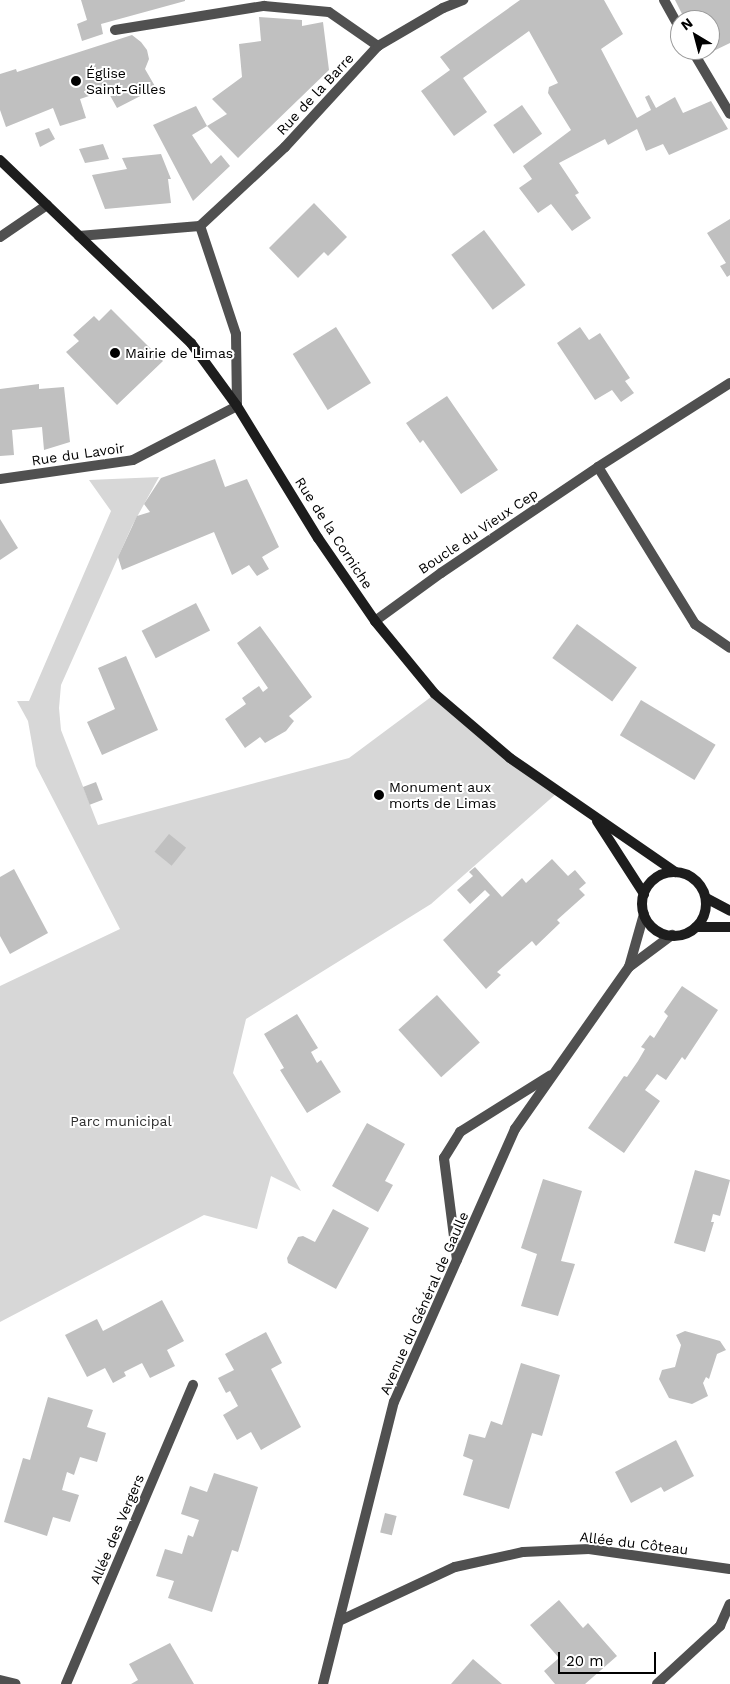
<!DOCTYPE html>
<html>
<head>
<meta charset="utf-8">
<style>
  body { margin:0 }
  #map { position:relative; width:730px; height:1684px; overflow:hidden; background:#fff; font-family:"Work Sans",sans-serif }
  div>[style] { position:absolute }
  .green>* { inset:0; background:#d7d7d7 }
  .building>* { inset:0; background:#c0c0c0; transform-origin:0 0 }
  .minor>* { height:10px; margin:-5px; padding:0 5px; transform-origin:5px; border-radius:5px; background:#505050 }
  .secondary>* { height:10px; margin:-5px; padding:0 5px; transform-origin:5px; border-radius:5px; background:#1d1d1d }
  .secondary>.ring { margin:-5px; padding:0; box-sizing:content-box; background:none; border:10px solid #1d1d1d; border-radius:50% }
  .dots>* { width:14px; height:14px; translate:-50% -50%; box-sizing:border-box; border:2px solid #fff; border-radius:50% }
  span { translate:-50% -50%; white-space:nowrap; text-align:center; line-height:1.15; -webkit-text-stroke:4px #fff; paint-order:stroke }
  .poi-label { font-size:14px; color:#000 }
  .left { translate:0 -50%; text-align:left }
  .street-label { font-size:14px; color:#000 }
  .park-label { font-size:14px; color:#2e2e2e }
  .north { position:absolute; left:670px; top:10px; width:50px; height:50px; box-sizing:border-box; background:#fff; border:1px solid #999; border-radius:50%; rotate:323deg; font-size:14px; font-weight:700; line-height:20px; text-align:center; color:#000 }
  .north::after { content:''; display:block; margin:auto; width:18px; height:22px; background:#000; clip-path:polygon(50% 0,100% 100%,50% 72%,0 100%) }
  .scale { position:absolute; left:558px; top:1652px; width:98px; height:22px; box-sizing:border-box; border:2px solid #000; border-top:0; padding-left:6px; font-size:15px; line-height:18px; white-space:nowrap; color:#000; -webkit-text-stroke:4px #fff; paint-order:stroke }
</style>
</head>
<body>
<div id="map">
  <div class="green">
    <i style="clip-path:polygon(159px 477px,132px 526px,61px 685px,59px 708px,61px 730px,98px 825px,349px 758px,435px 694px,557px 793px,431px 904px,246px 1019px,233px 1073px,301px 1191px,271px 1176px,257px 1229px,204px 1215px,0 1322px,0 986px,120px 929px,36px 766px,28px 721px,17px 701px,29px 701px,111px 511px,89px 480px)"></i>
  </div>
  <div class="building">
    <i style="clip-path:polygon(81px 0,185px 0,185px 1px,101px 24px,103px 34px,82px 41px,77px 24px,87px 20px)"></i>
    <i style="clip-path:polygon(520px 0,604px 0,623px 34px,601px 49px,637px 118px,651px 110px,645px 97px,649px 95px,656px 108px,675px 97px,683px 113px,711px 101px,728px 129px,669px 155px,663px 144px,646px 151px,637px 129px,608px 145px,605px 139px,559px 163px,579px 193px,575px 195px,591px 218px,572px 231px,551px 204px,538px 213px,519px 188px,532px 179px,523px 166px,571px 130px,548px 93px,549px 87px,558px 83px,529px 31px,463px 78px,487px 112px,454px 136px,421px 91px,450px 70px,440px 57px)"></i>
    <i style="clip-path:polygon(675px 0,730px 0,730px 43px,703px 56px,699px 50px,710px 50px,710px 20px,685px 20px)"></i>
    <i style="clip-path:polygon(259px 17px,302px 20px,302px 26px,323px 22px,329px 70px,238px 158px,207px 126px,227px 114px,212px 99px,242px 77px,239px 44px,261px 41px)"></i>
    <i style="clip-path:polygon(132px 35px,141px 42px,147px 50px,149px 59px,145px 69px,156px 88px,117px 108px,107px 90px,80px 99px,86px 118px,60px 126px,53px 108px,6px 127px,0 110px,0 74px,16px 69px,17px 72px)"></i>
    <i style="left:522px;top:105px;width:35px;height:35px;rotate:55deg"></i>
    <i style="clip-path:polygon(196px 106px,207px 126px,192px 135px,211px 164px,221px 155px,230px 166px,193px 201px,153px 125px)"></i>
    <i style="clip-path:polygon(49px 128px,55px 139px,40px 147px,35px 133px)"></i>
    <i style="clip-path:polygon(103px 144px,109px 159px,85px 163px,79px 149px)"></i>
    <i style="clip-path:polygon(161px 154px,171px 179px,168px 179px,171px 203px,105px 209px,92px 175px,127px 169px,122px 158px)"></i>
    <i style="clip-path:polygon(314px 203px,347px 237px,328px 256px,324px 252px,298px 278px,269px 248px)"></i>
    <i style="clip-path:polygon(730px 219px,730px 275px,727px 277px,720px 266px,726px 263px,707px 233px)"></i>
    <i style="left:484px;top:230px;width:69px;height:41px;rotate:53deg"></i>
    <i style="clip-path:polygon(111px 309px,163px 361px,117px 405px,66px 352px,79px 341px,73px 335px,94px 316px,99px 321px)"></i>
    <i style="left:336px;top:327px;width:66px;height:51px;rotate:58deg"></i>
    <i style="clip-path:polygon(580px 327px,589px 340px,600px 333px,630px 378px,625px 381px,634px 393px,621px 402px,612px 390px,595px 400px,557px 343px)"></i>
    <i style="clip-path:polygon(39px 384px,39px 389px,64px 387px,70px 442px,44px 450px,42px 427px,12px 430px,14px 455px,0 456px,0 389px)"></i>
    <i style="clip-path:polygon(447px 396px,498px 470px,461px 494px,423px 440px,420px 443px,406px 423px)"></i>
    <i style="clip-path:polygon(215px 459px,225px 487px,247px 479px,279px 547px,262px 557px,269px 569px,257px 576px,249px 565px,232px 575px,214px 532px,122px 570px,118px 557px,137px 516px,150px 512px,144px 504px,161px 478px)"></i>
    <i style="clip-path:polygon(0 519px,18px 548px,0 560px)"></i>
    <i style="left:196px;top:603px;width:31px;height:61px;rotate:63deg"></i>
    <i style="left:577px;top:624px;width:74px;height:42px;rotate:36deg"></i>
    <i style="clip-path:polygon(260px 626px,312px 697px,289px 716px,294px 721px,286px 731px,265px 743px,260px 737px,245px 748px,225px 719px,246px 704px,242px 698px,259px 686px,263px 692px,268px 688px,237px 643px)"></i>
    <i style="clip-path:polygon(126px 656px,158px 730px,102px 755px,87px 722px,115px 709px,98px 668px)"></i>
    <i style="left:641px;top:700px;width:87px;height:41px;rotate:31deg"></i>
    <i style="left:96px;top:782px;width:19px;height:14px;rotate:69deg"></i>
    <i style="left:169px;top:834px;width:22px;height:23px;rotate:39deg"></i>
    <i style="clip-path:polygon(552px 859px,568px 876px,575px 870px,586px 883px,579px 889px,585px 895px,557px 920px,560px 923px,536px 946px,532px 941px,497px 972px,501px 975px,486px 989px,443px 940px,490px 895px,485px 890px,470px 904px,457px 890px,473px 876px,469px 872px,475px 867px,502px 897px,522px 878px,526px 883px)"></i>
    <i style="clip-path:polygon(14px 869px,48px 933px,10px 954px,0 936px,0 877px)"></i>
    <i style="clip-path:polygon(682px 986px,718px 1010px,685px 1060px,682px 1057px,666px 1080px,657px 1074px,645px 1090px,660px 1101px,624px 1153px,588px 1128px,624px 1076px,627px 1077px,638px 1061px,645px 1049px,641px 1047px,650px 1035px,654px 1038px,668px 1016px,664px 1012px)"></i>
    <i style="left:437px;top:995px;width:64px;height:52px;rotate:48deg"></i>
    <i style="clip-path:polygon(297px 1014px,318px 1048px,311px 1052px,317px 1063px,321px 1060px,341px 1092px,307px 1113px,280px 1070px,284px 1068px,264px 1034px)"></i>
    <i style="clip-path:polygon(367px 1123px,405px 1144px,385px 1181px,393px 1185px,378px 1212px,332px 1186px)"></i>
    <i style="clip-path:polygon(695px 1170px,730px 1180px,720px 1216px,713px 1214px,711px 1222px,714px 1222px,705px 1252px,674px 1243px)"></i>
    <i style="clip-path:polygon(543px 1179px,582px 1191px,561px 1261px,575px 1264px,558px 1316px,521px 1306px,537px 1254px,521px 1248px)"></i>
    <i style="clip-path:polygon(333px 1209px,369px 1228px,336px 1289px,288px 1263px,287px 1258px,298px 1237px,303px 1236px,315px 1242px)"></i>
    <i style="clip-path:polygon(162px 1300px,184px 1341px,167px 1350px,175px 1366px,150px 1378px,142px 1363px,124px 1372px,126px 1376px,113px 1383px,105px 1368px,87px 1377px,65px 1335px,97px 1319px,103px 1331px)"></i>
    <i style="clip-path:polygon(685px 1331px,720px 1341px,726px 1350px,717px 1354px,709px 1379px,706px 1377px,703px 1383px,708px 1396px,692px 1404px,669px 1398px,659px 1379px,662px 1370px,675px 1367px,681px 1345px,676px 1335px)"></i>
    <i style="clip-path:polygon(266px 1332px,282px 1363px,271px 1369px,301px 1427px,261px 1450px,251px 1432px,237px 1440px,223px 1415px,238px 1406px,230px 1391px,226px 1393px,218px 1378px,234px 1370px,225px 1354px)"></i>
    <i style="clip-path:polygon(521px 1363px,560px 1375px,542px 1436px,532px 1433px,509px 1509px,463px 1495px,473px 1460px,463px 1456px,469px 1434px,485px 1438px,491px 1421px,502px 1425px)"></i>
    <i style="clip-path:polygon(48px 1397px,93px 1410px,87px 1427px,106px 1433px,97px 1462px,80px 1457px,74px 1475px,67px 1472px,62px 1490px,79px 1495px,70px 1522px,53px 1517px,47px 1536px,4px 1522px,23px 1458px,30px 1460px)"></i>
    <i style="clip-path:polygon(676px 1440px,694px 1476px,664px 1492px,661px 1487px,631px 1503px,615px 1472px)"></i>
    <i style="clip-path:polygon(214px 1473px,258px 1487px,238px 1552px,232px 1550px,212px 1612px,168px 1598px,174px 1581px,156px 1576px,165px 1549px,182px 1554px,188px 1535px,193px 1537px,199px 1520px,181px 1514px,190px 1486px,207px 1492px)"></i>
    <i style="left:385px;top:1513px;width:12px;height:20px;rotate:14deg"></i>
    <i style="clip-path:polygon(559px 1600px,583px 1628px,588px 1623px,617px 1656px,585px 1684px,555px 1684px,544px 1671px,559px 1658px,530px 1625px)"></i>
    <i style="clip-path:polygon(170px 1643px,194px 1684px,131px 1684px,138px 1680px,129px 1664px)"></i>
    <i style="clip-path:polygon(473px 1659px,502px 1684px,451px 1684px)"></i>
  </div>
  <div class="minor">
    <i style="left:664px;top:0;width:33px;rotate:61deg"></i>
    <i style="left:115px;top:30px;width:151px;rotate:-9.2deg"></i>
    <i style="left:264px;top:6px;width:65px;rotate:5.3deg"></i>
    <i style="left:329px;top:12px;width:60px;rotate:34.8deg"></i>
    <i style="left:692px;top:50px;width:74px;rotate:59.3deg"></i>
    <i style="left:79px;top:236px;width:121px;rotate:-4.7deg"></i>
    <i style="left:200px;top:226px;width:116px;rotate:-42.9deg"></i>
    <i style="left:285px;top:147px;width:137px;rotate:-47.4deg"></i>
    <i style="left:378px;top:46px;width:75px;rotate:-30.3deg"></i>
    <i style="left:443px;top:8px;width:22px;rotate:-22deg"></i>
    <i style="left:0;top:237px;width:57px;rotate:-34.2deg"></i>
    <i style="left:730px;top:383px;width:156px;rotate:147.5deg"></i>
    <i style="left:598px;top:467px;width:185px;rotate:58.3deg"></i>
    <i style="left:695px;top:624px;width:42px;rotate:34.4deg"></i>
    <i style="left:0;top:479px;width:134px;rotate:-8.1deg"></i>
    <i style="left:133px;top:460px;width:117px;rotate:-27.4deg"></i>
    <i style="left:237px;top:406px;width:72px;rotate:-90.8deg"></i>
    <i style="left:236px;top:334px;width:114px;rotate:-108.4deg"></i>
    <i style="left:375px;top:621px;width:82px;rotate:-36deg"></i>
    <i style="left:441px;top:573px;width:189px;rotate:-34deg"></i>
    <i style="left:629px;top:967px;width:55px;rotate:-74.2deg"></i>
    <i style="left:457px;top:1260px;width:103px;rotate:-97.3deg"></i>
    <i style="left:444px;top:1158px;width:31px;rotate:-58deg"></i>
    <i style="left:460px;top:1132px;width:107px;rotate:-32.1deg"></i>
    <i style="left:339px;top:1621px;width:128px;rotate:-25deg"></i>
    <i style="left:455px;top:1567px;width:70px;rotate:-12.4deg"></i>
    <i style="left:523px;top:1552px;width:66px;rotate:-2.6deg"></i>
    <i style="left:589px;top:1549px;width:142px;rotate:8.1deg"></i>
    <i style="left:0;top:1680px;width:16px;rotate:14deg"></i>
    <i style="left:66px;top:1684px;width:325px;rotate:-67deg"></i>
    <i style="left:323px;top:1684px;width:291px;rotate:-75.9deg"></i>
    <i style="left:394px;top:1402px;width:299px;rotate:-66.1deg"></i>
    <i style="left:515px;top:1129px;width:198px;rotate:-54.9deg"></i>
    <i style="left:629px;top:967px;width:54px;rotate:-36.7deg"></i>
    <i style="left:657px;top:1684px;width:86px;rotate:-42.6deg"></i>
    <i style="left:720px;top:1626px;width:24px;rotate:-66deg"></i>
  </div>
  <div class="secondary">
    <i style="left:0;top:160px;width:265px;rotate:43.8deg"></i>
    <i style="left:191px;top:343px;width:78px;rotate:53.9deg"></i>
    <i style="left:237px;top:406px;width:155px;rotate:58.5deg"></i>
    <i style="left:318px;top:538px;width:101px;rotate:55.5deg"></i>
    <i style="left:375px;top:621px;width:94px;rotate:50.6deg"></i>
    <i style="left:435px;top:694px;width:99px;rotate:40.5deg"></i>
    <i style="left:510px;top:758px;width:201px;rotate:34.6deg"></i>
    <i style="left:597px;top:821px;width:87px;rotate:57.2deg"></i>
    <i class="ring" style="left:642px;top:872px;width:54px;height:54px"></i>
    <i style="left:706px;top:898px;width:27px;rotate:28deg"></i>
    <i style="left:696px;top:927px;width:34px"></i>
  </div>
  <div class="dots">
    <i style="left:76px;top:81px;background:#000"></i>
    <i style="left:115px;top:353px;background:#000"></i>
    <i style="left:379px;top:795px;background:#000"></i>
  </div>
  <div class="poi-label">
    <span class="left" style="left:86px;top:81px">Église<br>Saint-Gilles</span>
    <span class="left" style="left:125px;top:353px">Mairie de Limas</span>
    <span class="left" style="left:389px;top:795px">Monument aux<br>morts de Limas</span>
  </div>
  <div class="street-label">
    <span style="left:315px;top:94px;rotate:-47deg">Rue de la Barre</span>
    <span style="left:78px;top:454px;rotate:-8deg">Rue du Lavoir</span>
    <span style="left:478px;top:531px;rotate:-34deg">Boucle du Vieux Cep</span>
    <span style="left:334px;top:533px;rotate:57deg">Rue de la Corniche</span>
    <span style="left:424px;top:1303px;rotate:-66deg">Avenue du Général de Gaulle</span>
    <span style="left:117px;top:1529px;rotate:-67deg">Allée des Vergers</span>
    <span style="left:634px;top:1543px;rotate:7deg">Allée du Côteau</span>
  </div>
  <div class="park-label">
    <span style="left:121px;top:1121px">Parc municipal</span>
  </div>
  <div class="north">N</div>
  <div class="scale">20 m</div>
</div>
</body>
</html>
